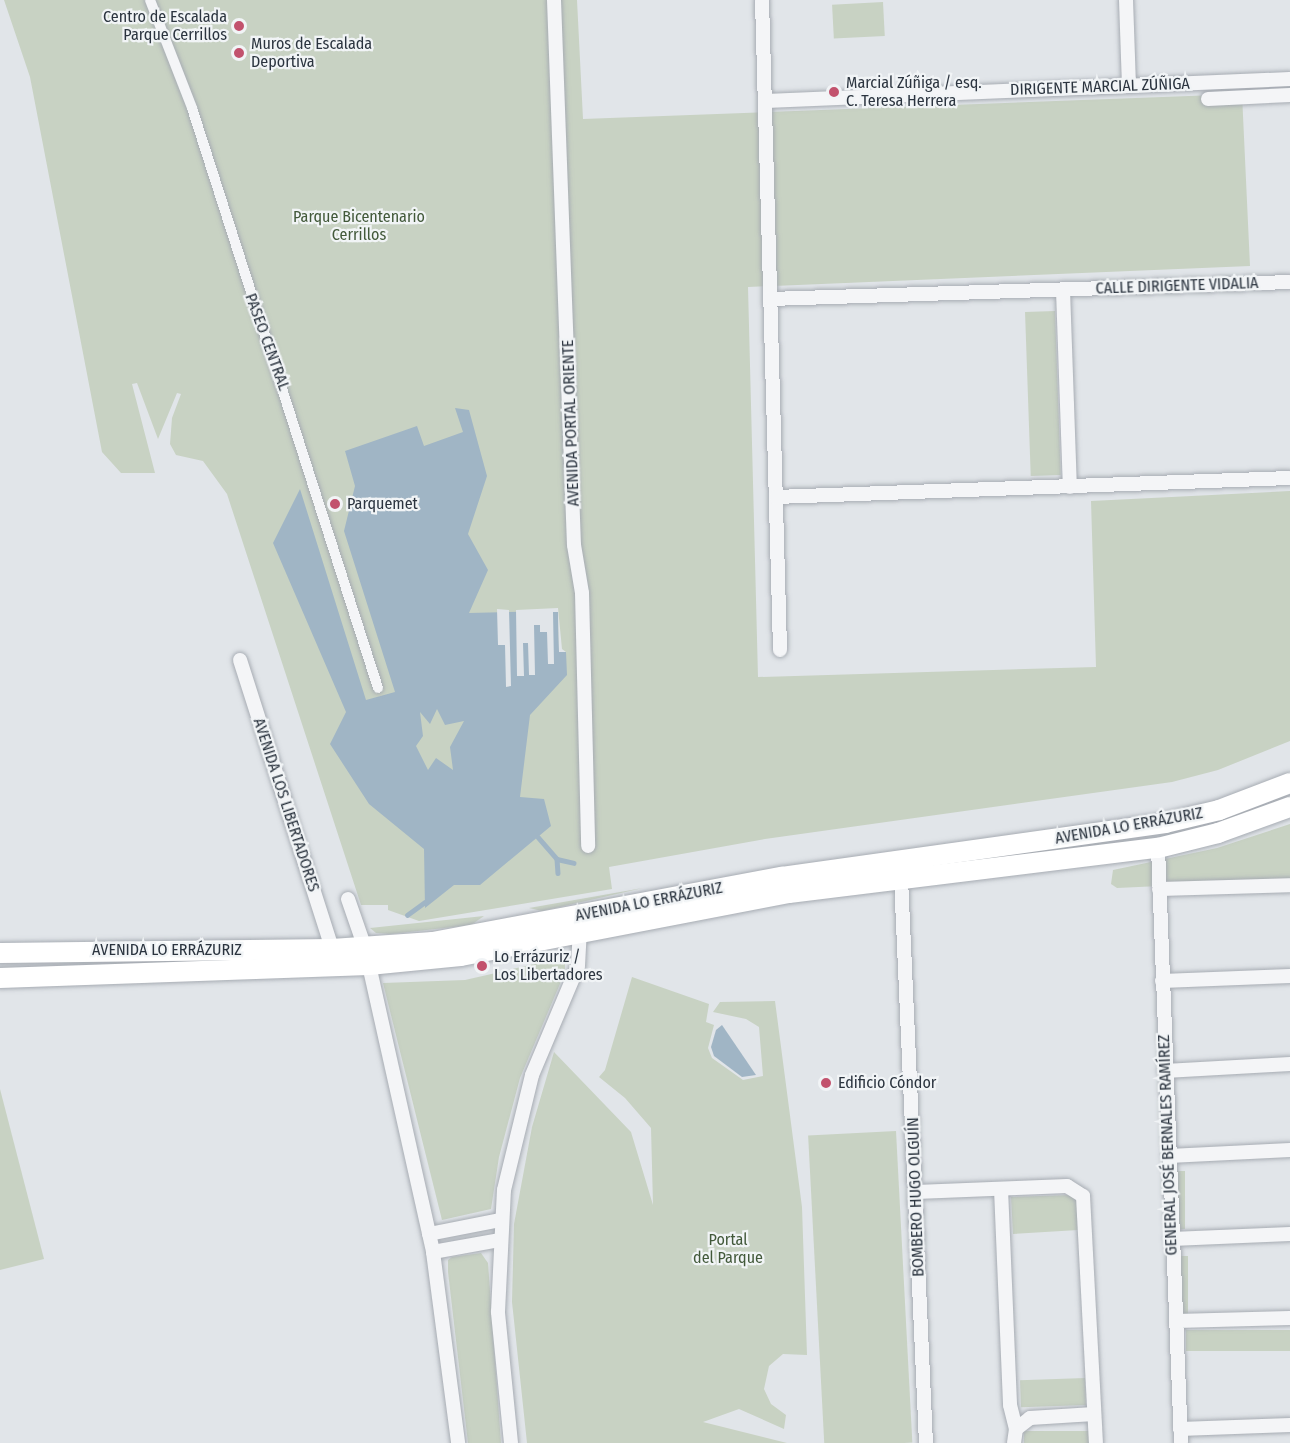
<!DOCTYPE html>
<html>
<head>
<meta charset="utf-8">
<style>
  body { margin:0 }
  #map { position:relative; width:1290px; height:1443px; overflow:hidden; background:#e1e5e9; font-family:"Fira Sans Condensed",sans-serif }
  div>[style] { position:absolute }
  .green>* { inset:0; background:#c8d2c3; transform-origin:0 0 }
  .water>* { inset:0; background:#a0b5c5 }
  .pier>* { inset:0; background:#e1e5e9 }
  .stream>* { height:4.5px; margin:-2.25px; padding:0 2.25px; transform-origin:2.25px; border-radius:2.25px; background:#a0b5c5 }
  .roads { filter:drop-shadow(0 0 2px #a7acb3) drop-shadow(0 0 2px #a7acb3) }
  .pedestrian>* { height:10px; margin:-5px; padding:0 5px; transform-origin:5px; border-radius:5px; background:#f4f5f7 }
  .minor>* { height:14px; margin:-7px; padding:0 7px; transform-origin:7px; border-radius:7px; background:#f4f5f7 }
  .secondary>* { height:20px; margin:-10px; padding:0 10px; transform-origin:10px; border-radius:10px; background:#fff }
  .dots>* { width:16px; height:16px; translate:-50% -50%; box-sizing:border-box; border:3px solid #f1f4f6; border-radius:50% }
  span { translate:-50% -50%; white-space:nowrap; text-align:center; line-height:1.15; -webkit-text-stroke:4.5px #f1f4f6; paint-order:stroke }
  .poi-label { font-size:16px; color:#2b343f }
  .right { translate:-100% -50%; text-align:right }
  .left { translate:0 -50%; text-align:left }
  .street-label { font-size:16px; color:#2b343f }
  .park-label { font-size:16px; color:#42593a }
</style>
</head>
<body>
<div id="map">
  <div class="green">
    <i style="clip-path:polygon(4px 0,577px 0,583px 119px,1242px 94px,1250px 266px,748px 287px,758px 677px,1096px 667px,1091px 501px,1290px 491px,1290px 741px,1218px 770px,1172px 782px,765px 839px,609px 867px,612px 889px,419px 921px,388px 910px,388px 905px,361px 905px,227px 494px,203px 461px,176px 455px,170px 444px,172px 418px,181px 394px,177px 393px,158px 439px,137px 383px,132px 384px,155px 473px,121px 473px,102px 452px,30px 77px)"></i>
    <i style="left:883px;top:2px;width:34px;height:51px;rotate:87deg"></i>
    <i style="left:1055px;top:311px;width:164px;height:30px;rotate:88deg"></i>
    <i style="clip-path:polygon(1290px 824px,1290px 880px,1117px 888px,1111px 884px,1113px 870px,1217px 848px)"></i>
    <i style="clip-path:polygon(643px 888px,542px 911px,529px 908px)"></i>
    <i style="clip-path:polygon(484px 916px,471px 925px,391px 934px,376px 933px,370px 928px)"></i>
    <i style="clip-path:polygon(565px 957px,565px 972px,520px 1078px,499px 1157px,491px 1209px,442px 1220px,383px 983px,465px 980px)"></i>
    <i style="clip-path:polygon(632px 977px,709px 1004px,706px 1022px,714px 1025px,708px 1048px,712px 1058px,743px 1080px,763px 1076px,759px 1027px,746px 1019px,713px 1012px,720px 1002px,775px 1001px,802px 1207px,807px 1355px,783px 1354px,769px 1366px,764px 1389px,771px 1404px,786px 1415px,784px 1429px,739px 1409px,703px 1422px,787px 1443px,527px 1443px,512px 1302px,514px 1224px,532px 1127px,554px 1052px,631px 1132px,653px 1205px,651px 1128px,625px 1098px,599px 1077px,605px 1070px)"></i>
    <i style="clip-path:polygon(0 1089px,44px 1259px,0 1270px)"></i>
    <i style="left:896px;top:1131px;width:312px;height:88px;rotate:87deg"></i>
    <i style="left:1177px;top:1171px;width:8px;height:58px"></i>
    <i style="clip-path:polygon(1073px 1195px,1079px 1202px,1078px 1230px,1013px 1234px,1011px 1197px)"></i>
    <i style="clip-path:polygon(481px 1253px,488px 1263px,501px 1443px,468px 1443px,448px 1272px,448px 1260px,452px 1257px)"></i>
    <i style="left:1180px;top:1256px;width:8px;height:58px"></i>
    <i style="left:1290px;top:1330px;width:21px;height:104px;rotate:90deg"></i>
    <i style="left:1085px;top:1378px;width:27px;height:65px;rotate:88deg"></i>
    <i style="left:1089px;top:1431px;width:12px;height:65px;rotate:90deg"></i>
  </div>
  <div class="water">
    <i style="clip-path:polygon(evenodd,455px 408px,469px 410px,487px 476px,468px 534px,488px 570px,469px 613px,558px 611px,559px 652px,566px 652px,567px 675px,530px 715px,520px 797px,544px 799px,551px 826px,480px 885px,454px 885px,425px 908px,424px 849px,369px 804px,330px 744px,346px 712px,273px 543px,300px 489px,366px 700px,395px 692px,344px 531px,355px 486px,345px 451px,417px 426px,424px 446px,463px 432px,455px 408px,437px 709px,445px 725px,464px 721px,450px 747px,453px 770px,436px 758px,428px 770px,416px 746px,423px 736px,420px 712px,430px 724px,437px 709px)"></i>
    <i style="clip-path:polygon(722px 1025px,756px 1075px,742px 1077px,714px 1056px,711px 1047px,716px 1030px)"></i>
  </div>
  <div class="pier">
    <i style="clip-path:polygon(558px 608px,562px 649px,566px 652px,559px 652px,558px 612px,553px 612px,554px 664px,548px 664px,547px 632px,540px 632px,540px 625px,534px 625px,535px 675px,529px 675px,528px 643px,523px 643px,524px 676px,517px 676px,516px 610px)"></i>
    <i style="clip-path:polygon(497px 609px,509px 610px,511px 686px,506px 687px,505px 645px,498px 645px)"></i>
  </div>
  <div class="stream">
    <i style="left:538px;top:837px;width:29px;rotate:49deg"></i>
    <i style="left:557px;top:859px;width:17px;rotate:13deg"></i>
    <i style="left:557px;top:859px;width:14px;rotate:86deg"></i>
    <i style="left:407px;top:915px;width:22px;rotate:-36deg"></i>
  </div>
  <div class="roads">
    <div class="pedestrian">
      <i style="left:150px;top:0;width:116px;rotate:68.7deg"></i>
      <i style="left:192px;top:108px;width:609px;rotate:72.22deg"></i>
    </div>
    <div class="minor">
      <i style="left:554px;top:0;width:545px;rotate:87.9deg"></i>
      <i style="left:574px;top:545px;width:49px;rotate:80.5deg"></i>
      <i style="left:582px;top:593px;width:253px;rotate:88.6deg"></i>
      <i style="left:762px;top:0;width:650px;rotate:88.41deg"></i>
      <i style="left:1126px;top:0;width:86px;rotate:88deg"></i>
      <i style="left:1208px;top:99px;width:82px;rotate:-2.8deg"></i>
      <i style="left:766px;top:101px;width:524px;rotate:-2.4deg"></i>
      <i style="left:1063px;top:290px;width:197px;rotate:88deg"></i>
      <i style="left:770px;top:299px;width:520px;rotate:-1.87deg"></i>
      <i style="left:776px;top:497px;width:514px;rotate:-2.12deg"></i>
      <i style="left:240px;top:660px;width:303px;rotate:72.3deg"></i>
      <i style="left:1158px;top:848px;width:595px;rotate:87.79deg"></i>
      <i style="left:901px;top:878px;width:566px;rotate:87.47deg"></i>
      <i style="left:1159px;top:889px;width:131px;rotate:-1.7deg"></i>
      <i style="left:348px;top:899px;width:52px;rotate:70.9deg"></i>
      <i style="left:369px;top:965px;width:294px;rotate:77.4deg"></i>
      <i style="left:433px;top:1252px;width:193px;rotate:82.5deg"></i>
      <i style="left:1162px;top:981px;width:128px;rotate:-2.2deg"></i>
      <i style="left:1165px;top:1071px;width:125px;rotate:-3.2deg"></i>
      <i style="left:1169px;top:1156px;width:121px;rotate:-2.8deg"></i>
      <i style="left:1001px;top:1189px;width:216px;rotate:87.6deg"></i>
      <i style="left:1010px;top:1405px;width:25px;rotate:76deg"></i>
      <i style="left:916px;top:1192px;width:151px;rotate:-2.3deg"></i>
      <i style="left:1067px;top:1186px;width:19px;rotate:32deg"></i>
      <i style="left:1083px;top:1196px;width:247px;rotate:87deg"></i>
      <i style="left:429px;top:1234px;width:72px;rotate:-11.2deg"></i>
      <i style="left:1172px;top:1239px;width:118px;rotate:-2.4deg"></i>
      <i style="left:433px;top:1252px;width:67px;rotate:-10.3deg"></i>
      <i style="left:1176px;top:1321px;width:114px;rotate:-1.5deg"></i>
      <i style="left:1180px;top:1429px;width:110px;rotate:-2.1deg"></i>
      <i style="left:511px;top:1443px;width:132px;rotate:-95.7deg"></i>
      <i style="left:498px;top:1312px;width:122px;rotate:-87.2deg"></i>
      <i style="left:504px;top:1190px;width:118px;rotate:-76.3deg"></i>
      <i style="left:532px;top:1075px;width:118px;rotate:-67.1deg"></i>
      <i style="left:578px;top:966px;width:33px;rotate:-87deg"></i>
      <i style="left:1014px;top:1443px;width:14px;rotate:-82deg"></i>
      <i style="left:1016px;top:1429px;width:18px;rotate:-38deg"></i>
      <i style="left:1030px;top:1418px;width:64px;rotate:-3.6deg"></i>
    </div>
    <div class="secondary">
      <i style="left:0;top:953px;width:332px;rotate:-0.7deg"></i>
      <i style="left:332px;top:949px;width:101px;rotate:-4deg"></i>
      <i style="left:433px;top:942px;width:355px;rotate:-10.6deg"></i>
      <i style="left:782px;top:877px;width:387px;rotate:-8deg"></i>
      <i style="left:1165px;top:823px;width:56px;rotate:-13.5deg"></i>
      <i style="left:1219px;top:810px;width:76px;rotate:-20.8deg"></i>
      <i style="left:0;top:978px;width:369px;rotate:-2deg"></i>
      <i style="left:369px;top:965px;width:92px;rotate:-5.6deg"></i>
      <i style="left:461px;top:956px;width:334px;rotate:-10.9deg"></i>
      <i style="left:789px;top:893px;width:372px;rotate:-7deg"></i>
      <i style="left:1158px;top:848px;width:62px;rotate:-14deg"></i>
      <i style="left:1218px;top:833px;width:77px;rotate:-19.9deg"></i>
    </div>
  </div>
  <div class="dots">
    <i style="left:239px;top:26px;background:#c2526d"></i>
    <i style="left:239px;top:53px;background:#c2526d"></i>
    <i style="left:834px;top:92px;background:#c2526d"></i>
    <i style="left:335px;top:504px;background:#c2526d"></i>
    <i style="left:482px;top:966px;background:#c2526d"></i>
    <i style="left:826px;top:1083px;background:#c2526d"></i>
  </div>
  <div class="poi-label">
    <span class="right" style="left:227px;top:26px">Centro de Escalada<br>Parque Cerrillos</span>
    <span class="left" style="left:251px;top:53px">Muros de Escalada<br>Deportiva</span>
    <span class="left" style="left:846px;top:92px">Marcial Zúñiga / esq.<br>C. Teresa Herrera</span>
    <span class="left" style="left:347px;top:504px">Parquemet</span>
    <span class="left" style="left:494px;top:966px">Lo Errázuriz /<br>Los Libertadores</span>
    <span class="left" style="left:838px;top:1083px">Edificio Cóndor</span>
  </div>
  <div class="street-label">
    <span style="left:1100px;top:87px;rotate:-2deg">DIRIGENTE MARCIAL ZÚÑIGA</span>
    <span style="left:1177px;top:286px;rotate:-2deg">CALLE DIRIGENTE VIDALIA</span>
    <span style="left:267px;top:342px;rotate:70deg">PASEO CENTRAL</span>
    <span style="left:571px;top:423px;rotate:-92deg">AVENIDA PORTAL ORIENTE</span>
    <span style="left:286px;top:805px;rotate:72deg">AVENIDA LOS LIBERTADORES</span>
    <span style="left:1129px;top:826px;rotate:-10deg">AVENIDA LO ERRÁZURIZ</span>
    <span style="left:649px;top:902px;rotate:-11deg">AVENIDA LO ERRÁZURIZ</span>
    <span style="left:167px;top:950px">AVENIDA LO ERRÁZURIZ</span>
    <span style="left:1168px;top:1145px;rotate:-92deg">GENERAL JOSÉ BERNALES RAMÍREZ</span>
    <span style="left:916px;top:1197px;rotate:-92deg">BOMBERO HUGO OLGUÍN</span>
  </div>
  <div class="park-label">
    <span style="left:359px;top:226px">Parque Bicentenario<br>Cerrillos</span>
    <span style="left:728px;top:1249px">Portal<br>del Parque</span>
  </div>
</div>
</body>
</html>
